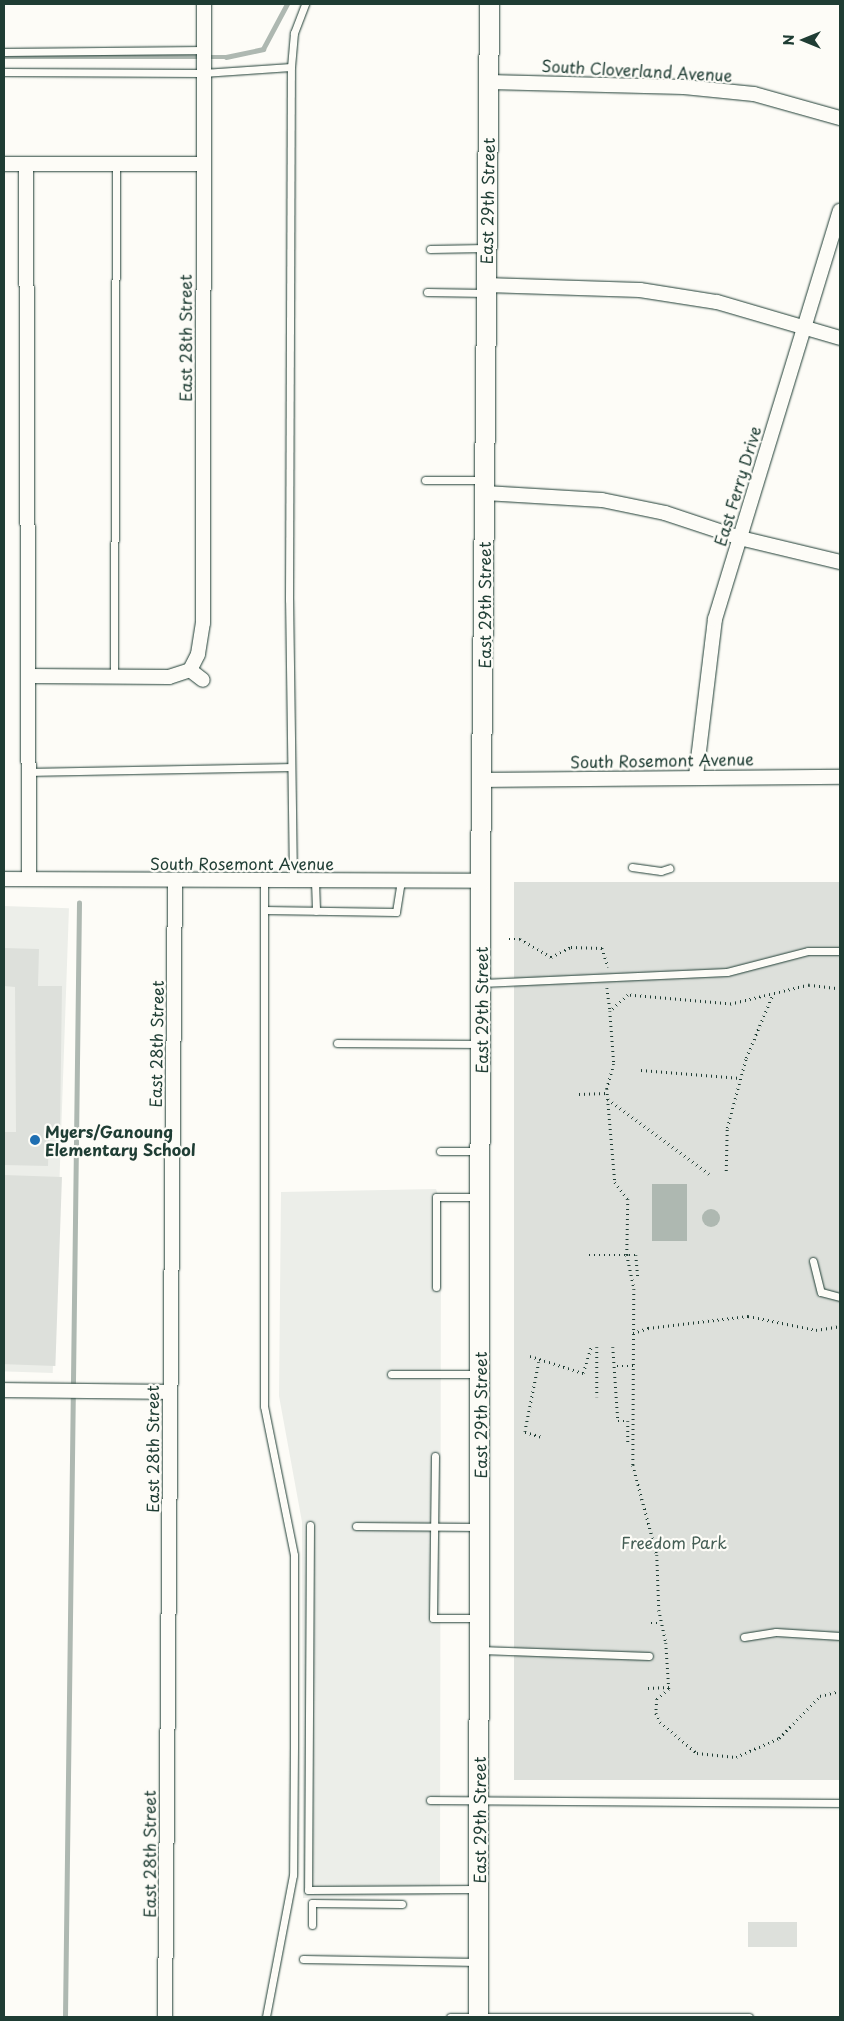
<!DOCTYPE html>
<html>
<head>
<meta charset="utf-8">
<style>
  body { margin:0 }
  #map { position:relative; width:844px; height:2021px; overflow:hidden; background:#fdfcf7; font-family:"Playpen Sans",sans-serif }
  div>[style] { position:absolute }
  .built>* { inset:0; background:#eceee9; transform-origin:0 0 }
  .green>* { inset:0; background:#dde0db; transform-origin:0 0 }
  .water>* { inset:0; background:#aeb8b1; transform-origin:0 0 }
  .round { border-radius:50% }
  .stream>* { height:4.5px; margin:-2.25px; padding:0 2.25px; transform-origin:2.25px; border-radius:2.25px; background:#aeb8b1 }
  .path>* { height:2.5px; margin-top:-1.25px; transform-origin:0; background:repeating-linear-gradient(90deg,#1f3d34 0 1px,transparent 0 5px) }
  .roads { filter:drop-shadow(0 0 1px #1f3d34) drop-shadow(0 0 1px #1f3d34) }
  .lane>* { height:7px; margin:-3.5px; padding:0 3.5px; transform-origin:3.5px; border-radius:3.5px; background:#fdfcf7 }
  .street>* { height:14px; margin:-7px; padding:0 7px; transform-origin:7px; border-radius:7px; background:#fdfcf7 }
  .secondary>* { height:19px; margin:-9.5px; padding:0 9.5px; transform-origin:9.5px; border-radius:9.5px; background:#fdfcf7 }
  .dots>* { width:14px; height:14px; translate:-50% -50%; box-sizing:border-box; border:2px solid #fdfcf7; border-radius:50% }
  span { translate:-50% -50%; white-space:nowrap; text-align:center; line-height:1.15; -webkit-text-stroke:4.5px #fdfcf7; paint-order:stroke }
  .street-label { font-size:16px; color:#1f3d34 }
  .poi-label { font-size:16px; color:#1f3d34; font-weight:700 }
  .left { translate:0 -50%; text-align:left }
  .park-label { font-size:16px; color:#455e55 }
  .frame { position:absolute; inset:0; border:5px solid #1f3d34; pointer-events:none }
  .north { position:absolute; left:779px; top:15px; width:50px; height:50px; -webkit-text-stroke:4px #fdfcf7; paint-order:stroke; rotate:270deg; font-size:14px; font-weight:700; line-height:20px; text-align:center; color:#1f3d34 }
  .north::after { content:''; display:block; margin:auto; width:18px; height:22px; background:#1f3d34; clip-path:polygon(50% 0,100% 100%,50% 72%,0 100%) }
</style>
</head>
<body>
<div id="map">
  <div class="built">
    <i style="left:4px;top:906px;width:65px;height:465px;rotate:2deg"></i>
    <i style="clip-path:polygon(436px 1189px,441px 1203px,440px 1895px,303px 1898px,302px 1522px,279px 1396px,281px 1192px)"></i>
  </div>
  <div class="green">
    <i style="left:514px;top:882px;width:326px;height:898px"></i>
    <i style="clip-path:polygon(4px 948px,39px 949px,38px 986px,62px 986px,60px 1131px,49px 1133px,48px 1166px,4px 1165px,4px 1132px,16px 1132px,15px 987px,4px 986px)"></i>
    <i style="left:4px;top:1175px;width:58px;height:189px;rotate:2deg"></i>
    <i style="left:748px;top:1922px;width:49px;height:25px"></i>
  </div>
  <div class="water">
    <i style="left:652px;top:1184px;width:35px;height:57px"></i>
    <i class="round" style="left:702px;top:1209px;width:18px;height:18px"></i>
  </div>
  <div class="stream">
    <i style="left:4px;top:57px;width:222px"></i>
    <i style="left:226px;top:57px;width:38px;rotate:-12deg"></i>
    <i style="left:263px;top:49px;width:51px;rotate:-61.9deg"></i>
    <i style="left:65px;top:2017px;width:1114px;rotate:-89.28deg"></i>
  </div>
  <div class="path">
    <i style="left:509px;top:939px;width:11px"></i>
    <i style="left:520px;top:939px;width:36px;rotate:30deg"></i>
    <i style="left:551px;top:957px;width:22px;rotate:-27deg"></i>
    <i style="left:571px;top:947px;width:31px;rotate:2deg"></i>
    <i style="left:602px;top:948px;width:20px;rotate:72deg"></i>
    <i style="left:607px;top:988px;width:21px;rotate:82deg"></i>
    <i style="left:840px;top:989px;width:31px;rotate:-173deg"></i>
    <i style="left:809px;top:985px;width:80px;rotate:166.3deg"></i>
    <i style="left:731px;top:1004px;width:103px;rotate:-175deg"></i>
    <i style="left:628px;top:995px;width:24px;rotate:138deg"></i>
    <i style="left:610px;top:1011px;width:53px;rotate:85.7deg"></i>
    <i style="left:614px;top:1064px;width:26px;rotate:106deg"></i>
    <i style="left:607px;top:1089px;width:93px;rotate:85.1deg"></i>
    <i style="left:615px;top:1182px;width:21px;rotate:53deg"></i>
    <i style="left:628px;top:1199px;width:56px;rotate:91deg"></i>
    <i style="left:627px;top:1255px;width:35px;rotate:78deg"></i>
    <i style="left:634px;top:1289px;width:176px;rotate:90.3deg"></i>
    <i style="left:633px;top:1465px;width:93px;rotate:75.1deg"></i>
    <i style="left:657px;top:1555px;width:55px;rotate:87.9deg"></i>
    <i style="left:659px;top:1610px;width:34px;rotate:78deg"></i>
    <i style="left:666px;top:1643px;width:46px;rotate:86.3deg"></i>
    <i style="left:669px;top:1689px;width:16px;rotate:140deg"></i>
    <i style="left:657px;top:1699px;width:14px;rotate:94deg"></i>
    <i style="left:656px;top:1713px;width:10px;rotate:66deg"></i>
    <i style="left:660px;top:1722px;width:48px;rotate:40deg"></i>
    <i style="left:697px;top:1753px;width:39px;rotate:6deg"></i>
    <i style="left:736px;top:1757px;width:47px;rotate:-23.8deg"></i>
    <i style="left:779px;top:1738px;width:59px;rotate:-45.7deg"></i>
    <i style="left:820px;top:1696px;width:21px;rotate:-14deg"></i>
    <i style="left:641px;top:1070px;width:100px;rotate:4.6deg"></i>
    <i style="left:579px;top:1094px;width:28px;rotate:-2deg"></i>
    <i style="left:608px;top:1099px;width:126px;rotate:36.6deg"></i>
    <i style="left:726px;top:1171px;width:43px;rotate:-88.7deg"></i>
    <i style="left:727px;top:1128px;width:73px;rotate:-74.8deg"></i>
    <i style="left:746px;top:1058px;width:67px;rotate:-67.2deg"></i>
    <i style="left:589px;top:1255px;width:47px"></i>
    <i style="left:636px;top:1255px;width:24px;rotate:85deg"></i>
    <i style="left:633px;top:1333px;width:16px;rotate:-18deg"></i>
    <i style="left:648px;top:1328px;width:101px;rotate:-6.8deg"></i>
    <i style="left:748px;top:1316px;width:69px;rotate:11.6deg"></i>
    <i style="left:816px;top:1330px;width:24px;rotate:-9deg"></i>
    <i style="left:597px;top:1347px;width:50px;rotate:90deg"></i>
    <i style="left:613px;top:1347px;width:74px;rotate:86.1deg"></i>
    <i style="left:618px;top:1421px;width:10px"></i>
    <i style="left:628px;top:1421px;width:24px;rotate:90deg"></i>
    <i style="left:530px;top:1356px;width:56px;rotate:17.8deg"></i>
    <i style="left:583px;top:1373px;width:27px;rotate:-73deg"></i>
    <i style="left:539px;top:1362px;width:71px;rotate:101.3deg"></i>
    <i style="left:525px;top:1432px;width:18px;rotate:16deg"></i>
    <i style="left:617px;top:1366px;width:16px"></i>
    <i style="left:651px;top:1623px;width:10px"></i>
    <i style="left:648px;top:1688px;width:21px;rotate:-3deg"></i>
  </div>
  <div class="roads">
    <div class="lane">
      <i style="left:4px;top:52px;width:199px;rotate:-0.6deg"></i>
      <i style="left:4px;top:72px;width:199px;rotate:0.3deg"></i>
      <i style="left:203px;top:73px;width:88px;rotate:-3.9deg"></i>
      <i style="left:430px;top:249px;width:55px;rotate:-1deg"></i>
      <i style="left:427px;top:292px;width:59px;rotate:1deg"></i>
      <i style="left:425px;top:480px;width:58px"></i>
      <i style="left:114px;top:676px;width:511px;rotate:-89.78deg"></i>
      <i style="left:29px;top:772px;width:261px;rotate:-1.1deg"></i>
      <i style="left:632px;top:867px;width:29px;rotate:8deg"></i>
      <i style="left:661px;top:871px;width:9px;rotate:-18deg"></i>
      <i style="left:264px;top:881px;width:525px;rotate:90deg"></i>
      <i style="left:264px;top:1406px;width:152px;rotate:78.6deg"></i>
      <i style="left:294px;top:1555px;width:192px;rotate:90deg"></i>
      <i style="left:294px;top:1747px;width:128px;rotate:90.4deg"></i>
      <i style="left:293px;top:1875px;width:145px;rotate:100.8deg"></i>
      <i style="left:293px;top:881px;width:281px;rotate:-90.8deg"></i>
      <i style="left:289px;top:600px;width:533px;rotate:-89.79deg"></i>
      <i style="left:291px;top:67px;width:34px;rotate:-85deg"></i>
      <i style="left:294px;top:33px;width:31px;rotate:-69deg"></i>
      <i style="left:315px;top:881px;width:30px;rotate:88deg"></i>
      <i style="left:264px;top:910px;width:132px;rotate:0.9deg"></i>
      <i style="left:396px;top:912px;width:31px;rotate:-81deg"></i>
      <i style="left:482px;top:983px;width:245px;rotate:-2.6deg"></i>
      <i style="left:727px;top:972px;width:84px;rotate:-14.5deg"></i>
      <i style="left:808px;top:951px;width:32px"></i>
      <i style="left:337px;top:1043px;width:141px;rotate:0.4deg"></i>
      <i style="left:440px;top:1151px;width:37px"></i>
      <i style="left:813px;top:1261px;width:32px;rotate:76deg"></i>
      <i style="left:821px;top:1292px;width:20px;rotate:15deg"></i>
      <i style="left:436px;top:1287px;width:90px;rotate:-90deg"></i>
      <i style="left:436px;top:1197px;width:42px"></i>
      <i style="left:391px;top:1374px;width:87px"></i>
      <i style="left:435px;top:1456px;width:162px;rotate:90.7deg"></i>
      <i style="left:433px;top:1618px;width:46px"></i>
      <i style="left:310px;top:1525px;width:365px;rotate:90.3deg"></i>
      <i style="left:308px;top:1890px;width:169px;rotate:-0.3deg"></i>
      <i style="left:356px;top:1526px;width:121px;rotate:0.5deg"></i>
      <i style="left:744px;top:1637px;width:32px;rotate:-9deg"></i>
      <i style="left:776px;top:1632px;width:64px;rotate:3.6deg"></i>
      <i style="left:480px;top:1650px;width:169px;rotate:2deg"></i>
      <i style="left:430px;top:1800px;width:410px;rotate:0.4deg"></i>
      <i style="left:312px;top:1925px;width:22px;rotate:-90deg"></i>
      <i style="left:312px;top:1903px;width:90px;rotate:0.6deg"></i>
      <i style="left:303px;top:1959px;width:175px;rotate:1deg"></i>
      <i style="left:450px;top:2017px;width:299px"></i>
    </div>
    <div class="street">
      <i style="left:489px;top:82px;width:195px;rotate:1.5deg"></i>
      <i style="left:684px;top:87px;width:70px;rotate:5.7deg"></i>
      <i style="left:754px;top:94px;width:89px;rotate:15.6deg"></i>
      <i style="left:4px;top:164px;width:199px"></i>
      <i style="left:26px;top:165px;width:713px;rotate:89.76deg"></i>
      <i style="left:486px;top:285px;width:154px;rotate:1.9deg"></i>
      <i style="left:640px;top:290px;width:78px;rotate:8.9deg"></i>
      <i style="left:717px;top:302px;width:128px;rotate:16.3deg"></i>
      <i style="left:485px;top:493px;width:117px;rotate:3.4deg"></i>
      <i style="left:602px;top:500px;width:64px;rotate:11.7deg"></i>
      <i style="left:665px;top:513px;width:79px;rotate:18.4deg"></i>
      <i style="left:740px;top:538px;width:103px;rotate:13.5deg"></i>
      <i style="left:190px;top:670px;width:16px;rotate:38deg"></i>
      <i style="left:29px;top:676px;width:140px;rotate:0.4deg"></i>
      <i style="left:169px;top:677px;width:22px;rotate:-18deg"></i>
      <i style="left:190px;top:670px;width:18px;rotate:-63deg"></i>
      <i style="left:198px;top:654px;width:31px;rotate:-81deg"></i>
      <i style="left:203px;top:623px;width:619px;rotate:-89.91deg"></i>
      <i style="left:696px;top:776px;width:158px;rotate:-83.1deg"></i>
      <i style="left:715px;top:619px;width:427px;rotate:-73deg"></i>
      <i style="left:483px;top:780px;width:357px;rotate:-0.5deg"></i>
      <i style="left:4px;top:879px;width:476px;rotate:0.2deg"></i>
      <i style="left:4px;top:1390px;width:166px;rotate:0.7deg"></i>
      <i style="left:165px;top:2017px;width:1136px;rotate:-89.5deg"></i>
    </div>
    <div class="secondary">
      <i style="left:478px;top:2017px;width:1136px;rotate:-89.9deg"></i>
      <i style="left:480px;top:881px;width:877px;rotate:-89.41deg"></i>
    </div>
  </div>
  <div class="dots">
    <i style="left:35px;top:1140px;background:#1f6fb2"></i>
  </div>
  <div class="street-label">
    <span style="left:637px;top:70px;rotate:3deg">South Cloverland Avenue</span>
    <span style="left:487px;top:201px;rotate:-89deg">East 29th Street</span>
    <span style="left:185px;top:338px;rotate:-90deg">East 28th Street</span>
    <span style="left:737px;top:486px;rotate:-73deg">East Ferry Drive</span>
    <span style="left:484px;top:605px;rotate:-90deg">East 29th Street</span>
    <span style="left:662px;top:760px;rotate:-1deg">South Rosemont Avenue</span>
    <span style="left:242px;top:863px">South Rosemont Avenue</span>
    <span style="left:481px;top:1010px;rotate:-90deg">East 29th Street</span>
    <span style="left:156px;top:1044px;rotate:-89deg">East 28th Street</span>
    <span style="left:480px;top:1415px;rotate:-90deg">East 29th Street</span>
    <span style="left:152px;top:1449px;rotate:-90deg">East 28th Street</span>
    <span style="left:479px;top:1820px;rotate:-90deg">East 29th Street</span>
    <span style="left:149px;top:1854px;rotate:-90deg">East 28th Street</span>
  </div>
  <div class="poi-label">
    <span class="left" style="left:45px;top:1140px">Myers/Ganoung<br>Elementary School</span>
  </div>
  <div class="park-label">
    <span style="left:674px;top:1542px">Freedom Park</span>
  </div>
  <div class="frame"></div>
  <div class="north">N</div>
</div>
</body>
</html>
